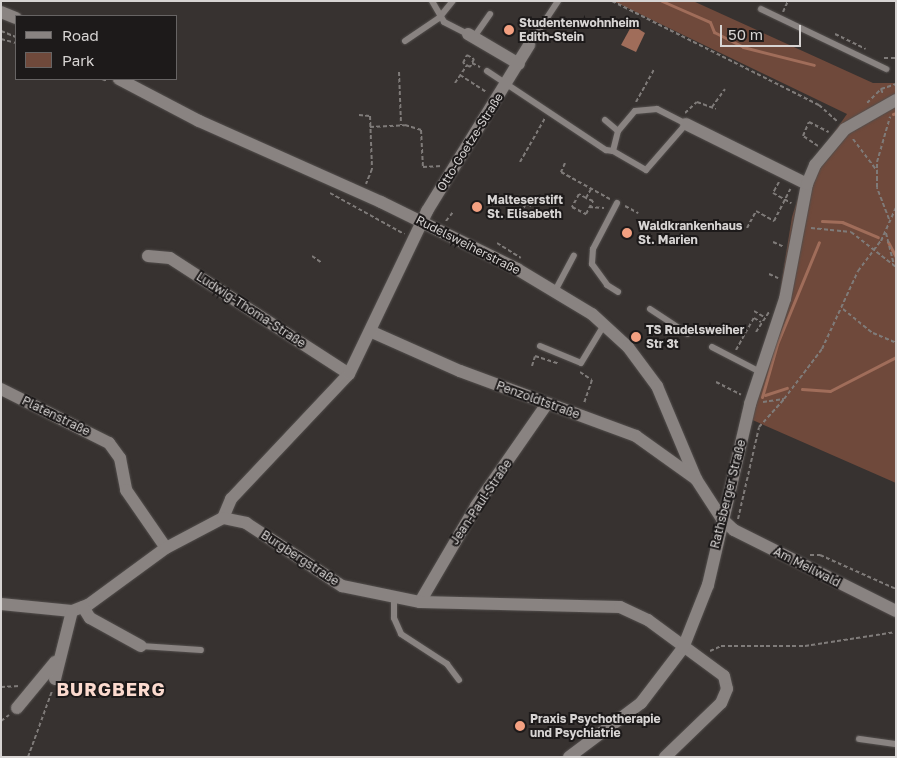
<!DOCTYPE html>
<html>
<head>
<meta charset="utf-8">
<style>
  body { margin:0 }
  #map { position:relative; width:897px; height:758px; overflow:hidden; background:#373230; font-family:"Golos Text",sans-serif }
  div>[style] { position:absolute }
  .green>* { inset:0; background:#6f493b }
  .water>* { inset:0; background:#a06d5a }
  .stream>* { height:3px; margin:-1.5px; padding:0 1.5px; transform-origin:1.5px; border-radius:1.5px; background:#a06d5a }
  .path>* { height:2px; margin-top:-1px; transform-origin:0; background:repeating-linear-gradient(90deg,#7f7b79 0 4px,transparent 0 6.5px) }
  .roads { filter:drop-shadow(0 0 1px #524e4c) drop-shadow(0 0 1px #524e4c) }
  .service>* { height:6px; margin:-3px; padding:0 3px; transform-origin:3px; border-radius:3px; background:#898381 }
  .minor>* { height:12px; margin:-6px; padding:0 6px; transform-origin:6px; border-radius:6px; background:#898381 }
  .tertiary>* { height:12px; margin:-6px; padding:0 6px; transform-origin:6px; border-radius:6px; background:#898381 }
  .dots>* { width:14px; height:14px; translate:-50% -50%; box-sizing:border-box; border:2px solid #1d1a1a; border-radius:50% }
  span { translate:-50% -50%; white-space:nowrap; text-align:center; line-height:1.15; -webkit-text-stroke:4px #1d1a1a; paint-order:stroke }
  .poi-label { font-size:12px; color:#d7d4d3; font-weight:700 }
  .left { translate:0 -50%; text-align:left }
  .street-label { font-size:12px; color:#d7d4d3 }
  .district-label { font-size:18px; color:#fbdace; font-weight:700; letter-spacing:1px }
  .frame { position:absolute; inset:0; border:2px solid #d7d4d3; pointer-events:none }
  .legend { position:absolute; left:15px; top:15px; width:162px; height:65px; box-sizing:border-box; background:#1d1a1a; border:1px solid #676464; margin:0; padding:6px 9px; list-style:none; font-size:15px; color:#d7d4d3 }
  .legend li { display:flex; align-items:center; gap:10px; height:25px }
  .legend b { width:25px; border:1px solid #676464 }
  .scale { position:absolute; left:720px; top:25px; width:81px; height:22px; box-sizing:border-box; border:2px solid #d7d4d3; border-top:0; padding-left:6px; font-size:15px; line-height:18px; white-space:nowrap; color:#d7d4d3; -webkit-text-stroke:4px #1d1a1a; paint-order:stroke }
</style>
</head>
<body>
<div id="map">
  <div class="green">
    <i style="clip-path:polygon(613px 1px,693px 1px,873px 83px,896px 83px,896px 483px,741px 415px,776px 316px,792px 217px,806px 172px,847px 114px)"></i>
  </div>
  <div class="water">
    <i style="clip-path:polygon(632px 25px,645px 33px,636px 52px,621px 45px)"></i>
  </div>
  <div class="stream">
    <i style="left:662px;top:1px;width:52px;rotate:23.6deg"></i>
    <i style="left:710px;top:22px;width:11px;rotate:68deg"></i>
    <i style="left:714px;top:32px;width:33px;rotate:27deg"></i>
    <i style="left:743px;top:47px;width:73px;rotate:14.2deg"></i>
    <i style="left:893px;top:114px;width:3px;rotate:-18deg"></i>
    <i style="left:822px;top:221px;width:20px;rotate:3deg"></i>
    <i style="left:842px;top:222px;width:39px;rotate:23deg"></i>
    <i style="left:888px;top:242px;width:17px;rotate:62deg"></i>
    <i style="left:802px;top:389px;width:28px;rotate:4deg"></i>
    <i style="left:830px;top:391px;width:74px;rotate:-27.3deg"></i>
    <i style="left:765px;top:395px;width:23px;rotate:-18deg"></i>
    <i style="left:762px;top:397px;width:55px;rotate:-74.2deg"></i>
    <i style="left:777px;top:344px;width:110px;rotate:-67.6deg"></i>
  </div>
  <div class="path">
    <i style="left:612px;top:1px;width:232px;rotate:26.7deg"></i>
    <i style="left:819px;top:105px;width:24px;rotate:42deg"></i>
    <i style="left:783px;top:12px;width:12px;rotate:-66deg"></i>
    <i style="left:1px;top:31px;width:16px;rotate:22deg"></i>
    <i style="left:835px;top:34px;width:34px;rotate:26deg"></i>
    <i style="left:1px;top:39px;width:16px;rotate:15deg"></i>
    <i style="left:467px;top:55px;width:8px;rotate:30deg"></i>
    <i style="left:474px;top:59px;width:9px;rotate:117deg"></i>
    <i style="left:470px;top:67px;width:8px;rotate:-150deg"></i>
    <i style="left:463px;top:63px;width:9px;rotate:-63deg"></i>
    <i style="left:884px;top:58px;width:12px"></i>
    <i style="left:472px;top:63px;width:9px;rotate:27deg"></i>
    <i style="left:399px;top:72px;width:53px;rotate:87.8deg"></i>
    <i style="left:460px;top:75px;width:31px;rotate:33deg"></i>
    <i style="left:102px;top:79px;width:5px;rotate:22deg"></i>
    <i style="left:455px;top:83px;width:22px;rotate:-56deg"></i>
    <i style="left:881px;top:89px;width:16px;rotate:-18deg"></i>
    <i style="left:636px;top:102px;width:38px;rotate:-61deg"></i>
    <i style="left:867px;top:103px;width:20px;rotate:-45deg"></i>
    <i style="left:881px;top:89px;width:5px;rotate:68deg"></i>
    <i style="left:712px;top:107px;width:22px;rotate:-54deg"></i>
    <i style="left:685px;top:113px;width:16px;rotate:-43deg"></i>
    <i style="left:697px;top:102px;width:20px;rotate:20deg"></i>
    <i style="left:359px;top:115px;width:11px;rotate:5deg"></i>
    <i style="left:370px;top:116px;width:53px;rotate:87.8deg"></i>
    <i style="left:372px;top:169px;width:16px;rotate:112deg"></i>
    <i style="left:370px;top:127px;width:35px;rotate:-3deg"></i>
    <i style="left:405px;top:125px;width:17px;rotate:17deg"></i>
    <i style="left:421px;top:130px;width:37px;rotate:87deg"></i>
    <i style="left:423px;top:167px;width:19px;rotate:-3deg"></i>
    <i style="left:853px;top:139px;width:40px;rotate:53deg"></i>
    <i style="left:818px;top:146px;width:18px;rotate:-146deg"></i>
    <i style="left:803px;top:136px;width:15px;rotate:-67deg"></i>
    <i style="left:809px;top:122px;width:22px;rotate:27deg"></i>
    <i style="left:520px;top:162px;width:51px;rotate:-60.4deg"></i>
    <i style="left:565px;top:163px;width:10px;rotate:114deg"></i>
    <i style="left:561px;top:172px;width:56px;rotate:28.9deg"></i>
    <i style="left:779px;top:182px;width:13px;rotate:119deg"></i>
    <i style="left:773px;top:193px;width:21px;rotate:29deg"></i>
    <i style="left:330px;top:193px;width:85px;rotate:29deg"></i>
    <i style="left:511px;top:195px;width:23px;rotate:29deg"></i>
    <i style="left:586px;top:198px;width:8px;rotate:-150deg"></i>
    <i style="left:579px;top:194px;width:15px;rotate:118deg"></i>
    <i style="left:572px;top:207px;width:16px;rotate:27deg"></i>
    <i style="left:586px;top:214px;width:15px;rotate:-62deg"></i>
    <i style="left:593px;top:201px;width:8px;rotate:-157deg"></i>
    <i style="left:586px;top:198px;width:10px;rotate:-61deg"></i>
    <i style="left:625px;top:206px;width:15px;rotate:28deg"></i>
    <i style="left:589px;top:207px;width:15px;rotate:4deg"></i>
    <i style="left:518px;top:219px;width:18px;rotate:-63deg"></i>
    <i style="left:889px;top:219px;width:34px;rotate:-111deg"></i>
    <i style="left:877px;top:187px;width:25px;rotate:-90deg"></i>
    <i style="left:877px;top:162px;width:47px;rotate:-73.9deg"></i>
    <i style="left:446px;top:221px;width:11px;rotate:-52deg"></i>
    <i style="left:747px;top:228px;width:19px;rotate:-62deg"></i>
    <i style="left:756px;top:211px;width:21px;rotate:29deg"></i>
    <i style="left:774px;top:221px;width:36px;rotate:-63deg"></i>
    <i style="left:811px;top:228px;width:40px;rotate:5.7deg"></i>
    <i style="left:851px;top:232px;width:57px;rotate:37.9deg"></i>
    <i style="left:886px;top:233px;width:32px;rotate:76deg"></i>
    <i style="left:773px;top:242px;width:12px;rotate:24deg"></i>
    <i style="left:497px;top:243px;width:28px;rotate:32deg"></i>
    <i style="left:312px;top:256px;width:12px;rotate:35deg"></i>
    <i style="left:769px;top:274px;width:10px;rotate:24deg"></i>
    <i style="left:843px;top:309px;width:38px;rotate:39deg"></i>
    <i style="left:873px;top:333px;width:25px;rotate:23deg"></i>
    <i style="left:754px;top:311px;width:12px;rotate:31deg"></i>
    <i style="left:756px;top:332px;width:24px;rotate:-57deg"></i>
    <i style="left:736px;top:350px;width:37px;rotate:-61deg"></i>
    <i style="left:754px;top:318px;width:8px;rotate:30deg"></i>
    <i style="left:532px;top:366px;width:10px;rotate:-73deg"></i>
    <i style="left:535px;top:356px;width:26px;rotate:18deg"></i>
    <i style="left:580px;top:372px;width:14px;rotate:34deg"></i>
    <i style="left:592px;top:380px;width:24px;rotate:109deg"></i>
    <i style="left:716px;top:382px;width:28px;rotate:27deg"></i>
    <i style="left:763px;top:402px;width:21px;rotate:-8deg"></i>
    <i style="left:784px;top:399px;width:63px;rotate:-52.8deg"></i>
    <i style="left:822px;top:349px;width:86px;rotate:-65.2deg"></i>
    <i style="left:858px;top:271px;width:38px;rotate:-53deg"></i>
    <i style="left:881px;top:241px;width:36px;rotate:-66deg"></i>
    <i style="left:738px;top:519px;width:94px;rotate:-77.1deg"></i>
    <i style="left:759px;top:427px;width:38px;rotate:-48deg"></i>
    <i style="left:810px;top:555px;width:10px"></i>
    <i style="left:820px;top:555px;width:83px;rotate:24.1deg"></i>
    <i style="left:710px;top:651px;width:12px;rotate:-24deg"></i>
    <i style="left:721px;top:646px;width:84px"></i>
    <i style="left:805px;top:646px;width:92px;rotate:-8.7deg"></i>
    <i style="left:1px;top:687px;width:19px;rotate:-3deg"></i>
    <i style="left:1px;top:721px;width:10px;rotate:-37deg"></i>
    <i style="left:28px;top:757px;width:70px;rotate:-70deg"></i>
  </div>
  <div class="roads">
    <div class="service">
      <i style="left:432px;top:1px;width:24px;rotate:60deg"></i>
      <i style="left:444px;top:22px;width:27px;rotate:27deg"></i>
      <i style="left:761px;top:9px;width:139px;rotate:25.6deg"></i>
      <i style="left:474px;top:37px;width:28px;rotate:-55deg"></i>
      <i style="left:405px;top:41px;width:41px;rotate:-34.1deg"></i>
      <i style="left:439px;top:18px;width:22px;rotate:-51deg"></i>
      <i style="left:529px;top:45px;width:53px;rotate:-56.6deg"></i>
      <i style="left:487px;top:71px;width:143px;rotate:33.6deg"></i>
      <i style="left:606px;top:150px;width:7px;rotate:8deg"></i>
      <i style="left:613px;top:151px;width:21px;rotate:-76deg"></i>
      <i style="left:618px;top:131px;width:26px;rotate:-50deg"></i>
      <i style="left:635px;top:111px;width:22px;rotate:-5deg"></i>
      <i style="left:657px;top:109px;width:33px;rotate:27deg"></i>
      <i style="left:686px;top:124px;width:61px;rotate:131deg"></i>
      <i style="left:646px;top:170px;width:38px;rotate:-150deg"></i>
      <i style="left:605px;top:120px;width:17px;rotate:40deg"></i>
      <i style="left:617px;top:203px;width:52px;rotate:117.6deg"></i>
      <i style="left:593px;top:249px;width:15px;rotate:94deg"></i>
      <i style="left:592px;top:264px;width:26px;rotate:54deg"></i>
      <i style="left:607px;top:285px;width:13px;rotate:32deg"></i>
      <i style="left:555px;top:291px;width:40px;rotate:-62deg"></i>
      <i style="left:650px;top:309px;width:45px;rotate:33.3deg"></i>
      <i style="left:540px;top:346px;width:44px;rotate:22.5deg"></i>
      <i style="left:581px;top:363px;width:44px;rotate:-58.8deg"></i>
      <i style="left:712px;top:347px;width:54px;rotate:27.5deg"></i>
      <i style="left:394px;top:597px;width:21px;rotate:90deg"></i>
      <i style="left:394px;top:618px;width:17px;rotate:66deg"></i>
      <i style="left:401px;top:634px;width:55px;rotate:33.1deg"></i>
      <i style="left:447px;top:664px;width:20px;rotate:53deg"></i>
      <i style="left:141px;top:646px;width:60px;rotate:3.8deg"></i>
      <i style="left:859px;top:739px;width:37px;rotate:8deg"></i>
    </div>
    <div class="minor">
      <i style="left:1px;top:12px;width:16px;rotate:22deg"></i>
      <i style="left:468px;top:34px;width:59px;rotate:30.5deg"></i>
      <i style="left:119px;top:79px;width:90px;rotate:27.7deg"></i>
      <i style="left:199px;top:121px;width:199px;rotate:24deg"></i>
      <i style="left:381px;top:202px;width:152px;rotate:26.2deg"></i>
      <i style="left:517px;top:269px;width:87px;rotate:31deg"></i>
      <i style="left:592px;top:314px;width:49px;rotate:42.5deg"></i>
      <i style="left:628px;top:347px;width:49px;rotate:53.4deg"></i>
      <i style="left:657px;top:386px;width:101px;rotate:67.2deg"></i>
      <i style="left:696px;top:479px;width:48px;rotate:57deg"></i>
      <i style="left:722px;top:519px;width:16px;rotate:43deg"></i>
      <i style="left:734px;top:530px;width:181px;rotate:26.6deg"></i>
      <i style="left:686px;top:124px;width:135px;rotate:26.4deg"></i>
      <i style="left:148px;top:256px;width:22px;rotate:5deg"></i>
      <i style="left:170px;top:258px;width:213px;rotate:32.9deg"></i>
      <i style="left:372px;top:332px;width:96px;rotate:23.9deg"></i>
      <i style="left:460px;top:371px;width:188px;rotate:20.3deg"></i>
      <i style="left:636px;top:436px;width:74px;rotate:35.6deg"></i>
      <i style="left:1px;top:389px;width:121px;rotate:26.6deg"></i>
      <i style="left:109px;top:443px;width:19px;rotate:54deg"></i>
      <i style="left:120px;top:458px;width:33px;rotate:79deg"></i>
      <i style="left:126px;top:490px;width:70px;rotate:55.4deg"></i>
      <i style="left:223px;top:518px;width:21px;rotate:-67deg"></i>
      <i style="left:231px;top:499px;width:172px;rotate:-46.7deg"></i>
      <i style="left:349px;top:374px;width:181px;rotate:-64.4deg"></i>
      <i style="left:427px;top:211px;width:195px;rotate:-58.4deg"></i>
      <i style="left:420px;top:602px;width:111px;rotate:-59.7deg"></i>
      <i style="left:476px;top:506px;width:124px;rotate:-55.2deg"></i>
      <i style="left:1px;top:604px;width:71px;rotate:5.6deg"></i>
      <i style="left:72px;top:611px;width:17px;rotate:-21deg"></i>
      <i style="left:88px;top:605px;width:97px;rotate:-36.2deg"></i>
      <i style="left:166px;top:548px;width:64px;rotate:-27.8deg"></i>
      <i style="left:223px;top:518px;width:24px;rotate:12deg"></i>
      <i style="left:246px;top:523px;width:115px;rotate:33.3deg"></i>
      <i style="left:342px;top:586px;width:80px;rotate:11.6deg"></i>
      <i style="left:420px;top:602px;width:200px;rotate:1.4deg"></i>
      <i style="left:620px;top:607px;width:31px;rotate:25deg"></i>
      <i style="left:648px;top:620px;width:94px;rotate:36.4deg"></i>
      <i style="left:724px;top:676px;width:13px;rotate:77deg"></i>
      <i style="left:727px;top:689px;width:15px;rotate:113deg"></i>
      <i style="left:721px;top:703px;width:78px;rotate:136deg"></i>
      <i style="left:83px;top:607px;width:13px;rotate:58deg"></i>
      <i style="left:90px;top:618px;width:58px;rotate:28.8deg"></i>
      <i style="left:55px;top:679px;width:70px;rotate:-76deg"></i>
      <i style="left:17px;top:708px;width:60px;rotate:-50.4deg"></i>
    </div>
    <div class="tertiary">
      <i style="left:569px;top:757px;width:90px;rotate:-36.9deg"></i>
      <i style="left:641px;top:703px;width:69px;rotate:-52.6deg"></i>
      <i style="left:683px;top:648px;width:68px;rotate:-68.4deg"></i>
      <i style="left:708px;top:585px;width:186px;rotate:-76.9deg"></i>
      <i style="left:750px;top:404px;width:111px;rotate:-71.6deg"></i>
      <i style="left:785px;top:299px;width:117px;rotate:-79.2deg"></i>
      <i style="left:807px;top:184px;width:21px;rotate:-67deg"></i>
      <i style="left:815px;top:165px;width:47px;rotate:-50.2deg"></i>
      <i style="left:845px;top:129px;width:59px;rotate:-29.6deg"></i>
    </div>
  </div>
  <div class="dots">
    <i style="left:509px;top:30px;background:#f3a081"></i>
    <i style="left:477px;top:207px;background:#f3a081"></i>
    <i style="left:627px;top:233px;background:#f3a081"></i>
    <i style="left:636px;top:337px;background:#f3a081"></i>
    <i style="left:520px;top:726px;background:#f3a081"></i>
  </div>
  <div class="poi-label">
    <span class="left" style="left:519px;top:30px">Studentenwohnheim<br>Edith-Stein</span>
    <span class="left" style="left:487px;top:207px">Malteserstift<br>St. Elisabeth</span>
    <span class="left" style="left:638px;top:233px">Waldkrankenhaus<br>St. Marien</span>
    <span class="left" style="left:646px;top:337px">TS Rudelsweiher<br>Str 3t</span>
    <span class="left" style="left:530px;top:726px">Praxis Psychotherapie<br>und Psychiatrie</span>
  </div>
  <div class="street-label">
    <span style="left:470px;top:142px;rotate:-58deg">Otto-Goetze-Straße</span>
    <span style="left:468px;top:245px;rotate:27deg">Rudelsweiherstraße</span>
    <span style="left:251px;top:310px;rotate:33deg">Ludwig-Thoma-Straße</span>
    <span style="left:538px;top:400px;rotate:20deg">Penzoldtstraße</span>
    <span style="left:56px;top:416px;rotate:26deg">Platenstraße</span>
    <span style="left:728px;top:494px;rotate:-76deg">Rathsberger Straße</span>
    <span style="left:481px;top:502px;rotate:-56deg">Jean-Paul-Straße</span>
    <span style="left:300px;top:558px;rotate:33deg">Burgbergstraße</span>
    <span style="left:807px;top:567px;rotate:27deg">Am Meilwald</span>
  </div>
  <div class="district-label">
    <span style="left:111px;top:689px">BURGBERG</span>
  </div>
  <div class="frame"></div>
  <ul class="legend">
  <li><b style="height:6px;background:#898381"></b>Road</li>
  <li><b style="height:14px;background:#6f493b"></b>Park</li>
  </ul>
  <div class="scale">50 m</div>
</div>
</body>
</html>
